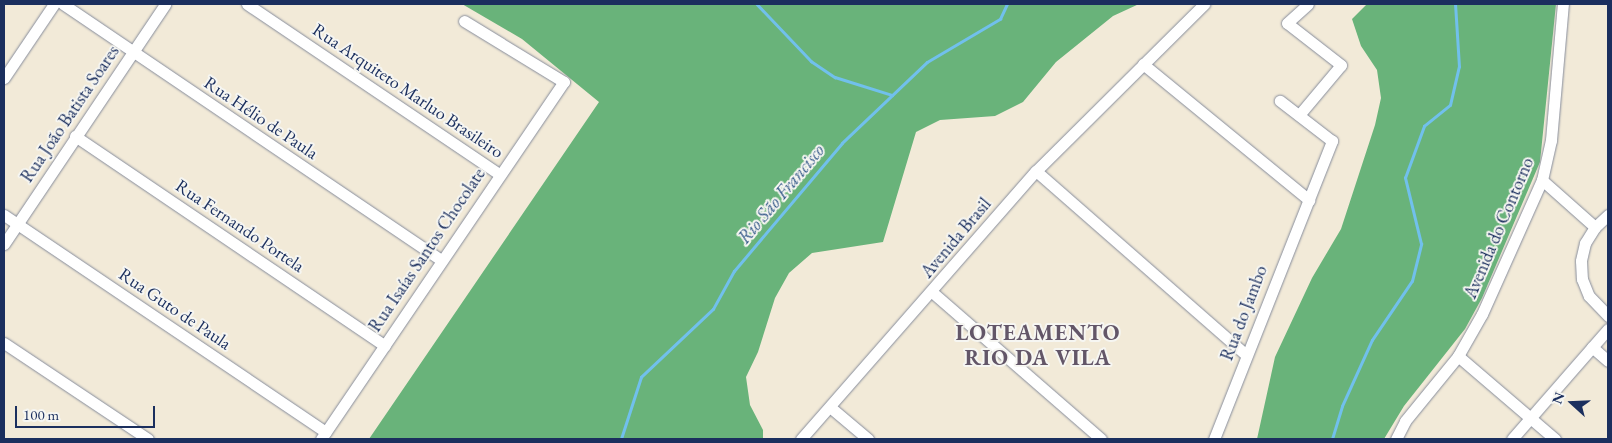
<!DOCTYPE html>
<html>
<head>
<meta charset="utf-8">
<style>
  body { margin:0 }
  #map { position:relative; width:1612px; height:443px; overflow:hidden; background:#f2ead8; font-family:"EB Garamond",serif }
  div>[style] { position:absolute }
  .forest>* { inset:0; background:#69b37a }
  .stream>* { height:2.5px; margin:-1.25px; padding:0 1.25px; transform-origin:1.25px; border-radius:1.25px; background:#71c0ec }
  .roads { filter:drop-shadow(0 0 1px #868c9b) drop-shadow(0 0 1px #868c9b) }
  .street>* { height:11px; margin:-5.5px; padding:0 5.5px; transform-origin:5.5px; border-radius:5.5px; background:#fff }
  span { translate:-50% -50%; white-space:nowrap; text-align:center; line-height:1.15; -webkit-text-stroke:4px #f6f6f2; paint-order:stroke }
  .street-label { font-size:18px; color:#1b2f5e }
  .water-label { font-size:19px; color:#355a89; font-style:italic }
  .district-label { font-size:22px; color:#635668; font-weight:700; letter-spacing:1px }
  .frame { position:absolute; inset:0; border:5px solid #1b2f5e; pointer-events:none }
  .north { position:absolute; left:1547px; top:378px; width:50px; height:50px; -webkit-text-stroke:4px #f6f6f2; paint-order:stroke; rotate:290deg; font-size:14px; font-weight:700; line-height:20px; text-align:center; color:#1b2f5e }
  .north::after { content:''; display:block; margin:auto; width:18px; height:22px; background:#1b2f5e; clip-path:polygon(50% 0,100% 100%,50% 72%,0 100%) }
  .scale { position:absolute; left:15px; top:406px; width:140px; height:22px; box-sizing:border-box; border:2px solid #1b2f5e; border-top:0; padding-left:6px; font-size:15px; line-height:18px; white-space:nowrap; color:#1b2f5e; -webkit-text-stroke:4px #f6f6f2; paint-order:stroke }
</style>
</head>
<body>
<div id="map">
  <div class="forest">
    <i style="clip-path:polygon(462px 4px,1139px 4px,1113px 16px,1056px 62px,1023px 102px,995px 116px,940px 120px,916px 132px,883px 242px,812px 253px,789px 273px,775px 298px,758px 352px,746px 377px,750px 405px,763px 430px,763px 439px,369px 439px,599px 102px,522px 39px)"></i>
    <i style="clip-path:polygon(1367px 4px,1556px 4px,1540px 162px,1482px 298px,1465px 329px,1404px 406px,1384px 439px,1257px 439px,1275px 357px,1312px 278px,1341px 229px,1375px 125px,1381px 98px,1377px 70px,1361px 46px,1352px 19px)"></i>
  </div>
  <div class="stream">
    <i style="left:757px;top:4px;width:79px;rotate:46.5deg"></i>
    <i style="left:811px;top:61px;width:29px;rotate:34deg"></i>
    <i style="left:835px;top:77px;width:60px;rotate:17.5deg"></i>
    <i style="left:621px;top:439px;width:65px;rotate:-72.1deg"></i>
    <i style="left:641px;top:377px;width:99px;rotate:-43.4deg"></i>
    <i style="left:713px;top:309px;width:43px;rotate:-61.1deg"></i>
    <i style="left:734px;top:271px;width:167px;rotate:-49.8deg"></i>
    <i style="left:842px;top:143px;width:117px;rotate:-43.6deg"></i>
    <i style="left:927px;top:62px;width:85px;rotate:-30.5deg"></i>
    <i style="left:1000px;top:19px;width:17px;rotate:-65deg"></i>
    <i style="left:1332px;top:439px;width:34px;rotate:-73deg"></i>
    <i style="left:1342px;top:406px;width:72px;rotate:-65.6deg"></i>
    <i style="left:1372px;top:340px;width:71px;rotate:-55.9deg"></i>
    <i style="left:1412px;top:281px;width:38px;rotate:-76deg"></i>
    <i style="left:1421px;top:244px;width:68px;rotate:-103.6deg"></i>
    <i style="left:1405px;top:178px;width:55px;rotate:-69.9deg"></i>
    <i style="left:1424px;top:126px;width:33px;rotate:-39deg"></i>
    <i style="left:1450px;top:105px;width:39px;rotate:-77deg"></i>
    <i style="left:1459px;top:67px;width:63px;rotate:-93.6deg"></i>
  </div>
  <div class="roads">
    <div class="street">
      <i style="left:63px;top:4px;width:457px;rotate:34.1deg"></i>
      <i style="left:247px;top:4px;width:304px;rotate:34deg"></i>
      <i style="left:1143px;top:64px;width:215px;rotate:39.3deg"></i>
      <i style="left:4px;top:78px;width:89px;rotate:-56deg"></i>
      <i style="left:1299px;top:115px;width:65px;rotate:-50deg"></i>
      <i style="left:1341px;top:65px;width:68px;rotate:-142.1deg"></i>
      <i style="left:1287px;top:23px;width:28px;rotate:-42deg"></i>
      <i style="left:75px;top:136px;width:374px;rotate:34.1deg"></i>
      <i style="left:1036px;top:171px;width:279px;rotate:41.2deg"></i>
      <i style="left:1542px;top:180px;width:71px;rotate:41.6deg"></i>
      <i style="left:4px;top:215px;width:388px;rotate:34deg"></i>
      <i style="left:1608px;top:215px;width:18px;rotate:137deg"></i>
      <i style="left:1595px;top:227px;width:19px;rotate:122deg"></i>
      <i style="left:1585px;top:243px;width:18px;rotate:103deg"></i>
      <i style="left:1581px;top:261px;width:18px;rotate:87deg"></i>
      <i style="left:1582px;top:279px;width:18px;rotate:68deg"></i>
      <i style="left:1589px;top:296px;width:28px;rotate:46deg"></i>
      <i style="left:4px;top:244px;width:289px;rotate:-56.1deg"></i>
      <i style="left:932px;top:292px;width:224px;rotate:41deg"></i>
      <i style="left:4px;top:343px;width:173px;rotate:33.7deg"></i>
      <i style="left:1592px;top:347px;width:21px;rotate:41deg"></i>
      <i style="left:1458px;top:356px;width:128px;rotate:40.6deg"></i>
      <i style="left:830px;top:407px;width:50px;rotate:40.1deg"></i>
      <i style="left:321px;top:439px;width:432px;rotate:-55.8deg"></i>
      <i style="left:564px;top:82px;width:117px;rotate:-148.6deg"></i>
      <i style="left:801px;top:439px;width:356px;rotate:-48.8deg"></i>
      <i style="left:1036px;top:171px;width:237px;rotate:-44.8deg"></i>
      <i style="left:1214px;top:439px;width:321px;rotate:-68.4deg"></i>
      <i style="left:1332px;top:141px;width:66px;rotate:-142.4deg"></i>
      <i style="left:1396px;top:439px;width:20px;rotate:-63deg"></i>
      <i style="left:1405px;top:421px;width:84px;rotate:-50.8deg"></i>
      <i style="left:1458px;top:356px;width:48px;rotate:-60.3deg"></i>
      <i style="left:1482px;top:314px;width:147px;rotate:-65.9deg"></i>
      <i style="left:1542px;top:180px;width:41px;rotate:-77.3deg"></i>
      <i style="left:1551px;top:140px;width:137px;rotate:-85deg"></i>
      <i style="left:1512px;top:439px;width:146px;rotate:-48.9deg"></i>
    </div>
  </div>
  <div class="street-label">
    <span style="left:408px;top:91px;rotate:34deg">Rua Arquiteto Marluo Brasileiro</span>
    <span style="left:70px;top:114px;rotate:-56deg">Rua João Batista Soares</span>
    <span style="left:261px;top:118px;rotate:34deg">Rua Hélio de Paula</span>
    <span style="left:240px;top:226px;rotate:34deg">Rua Fernando Portela</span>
    <span style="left:1499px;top:228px;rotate:-67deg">Avenida do Contorno</span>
    <span style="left:956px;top:238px;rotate:-50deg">Avenida Brasil</span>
    <span style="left:427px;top:250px;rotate:-56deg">Rua Isaías Santos Chocolate</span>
    <span style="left:175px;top:309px;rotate:34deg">Rua Guto de Paula</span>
    <span style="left:1244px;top:313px;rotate:-69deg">Rua do Jambo</span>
  </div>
  <div class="water-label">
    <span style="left:781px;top:194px;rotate:-50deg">Rio São Francisco</span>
  </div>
  <div class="district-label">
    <span style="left:1038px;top:345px">LOTEAMENTO<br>RIO DA VILA</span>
  </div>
  <div class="frame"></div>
  <div class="north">N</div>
  <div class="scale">100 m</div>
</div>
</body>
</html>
